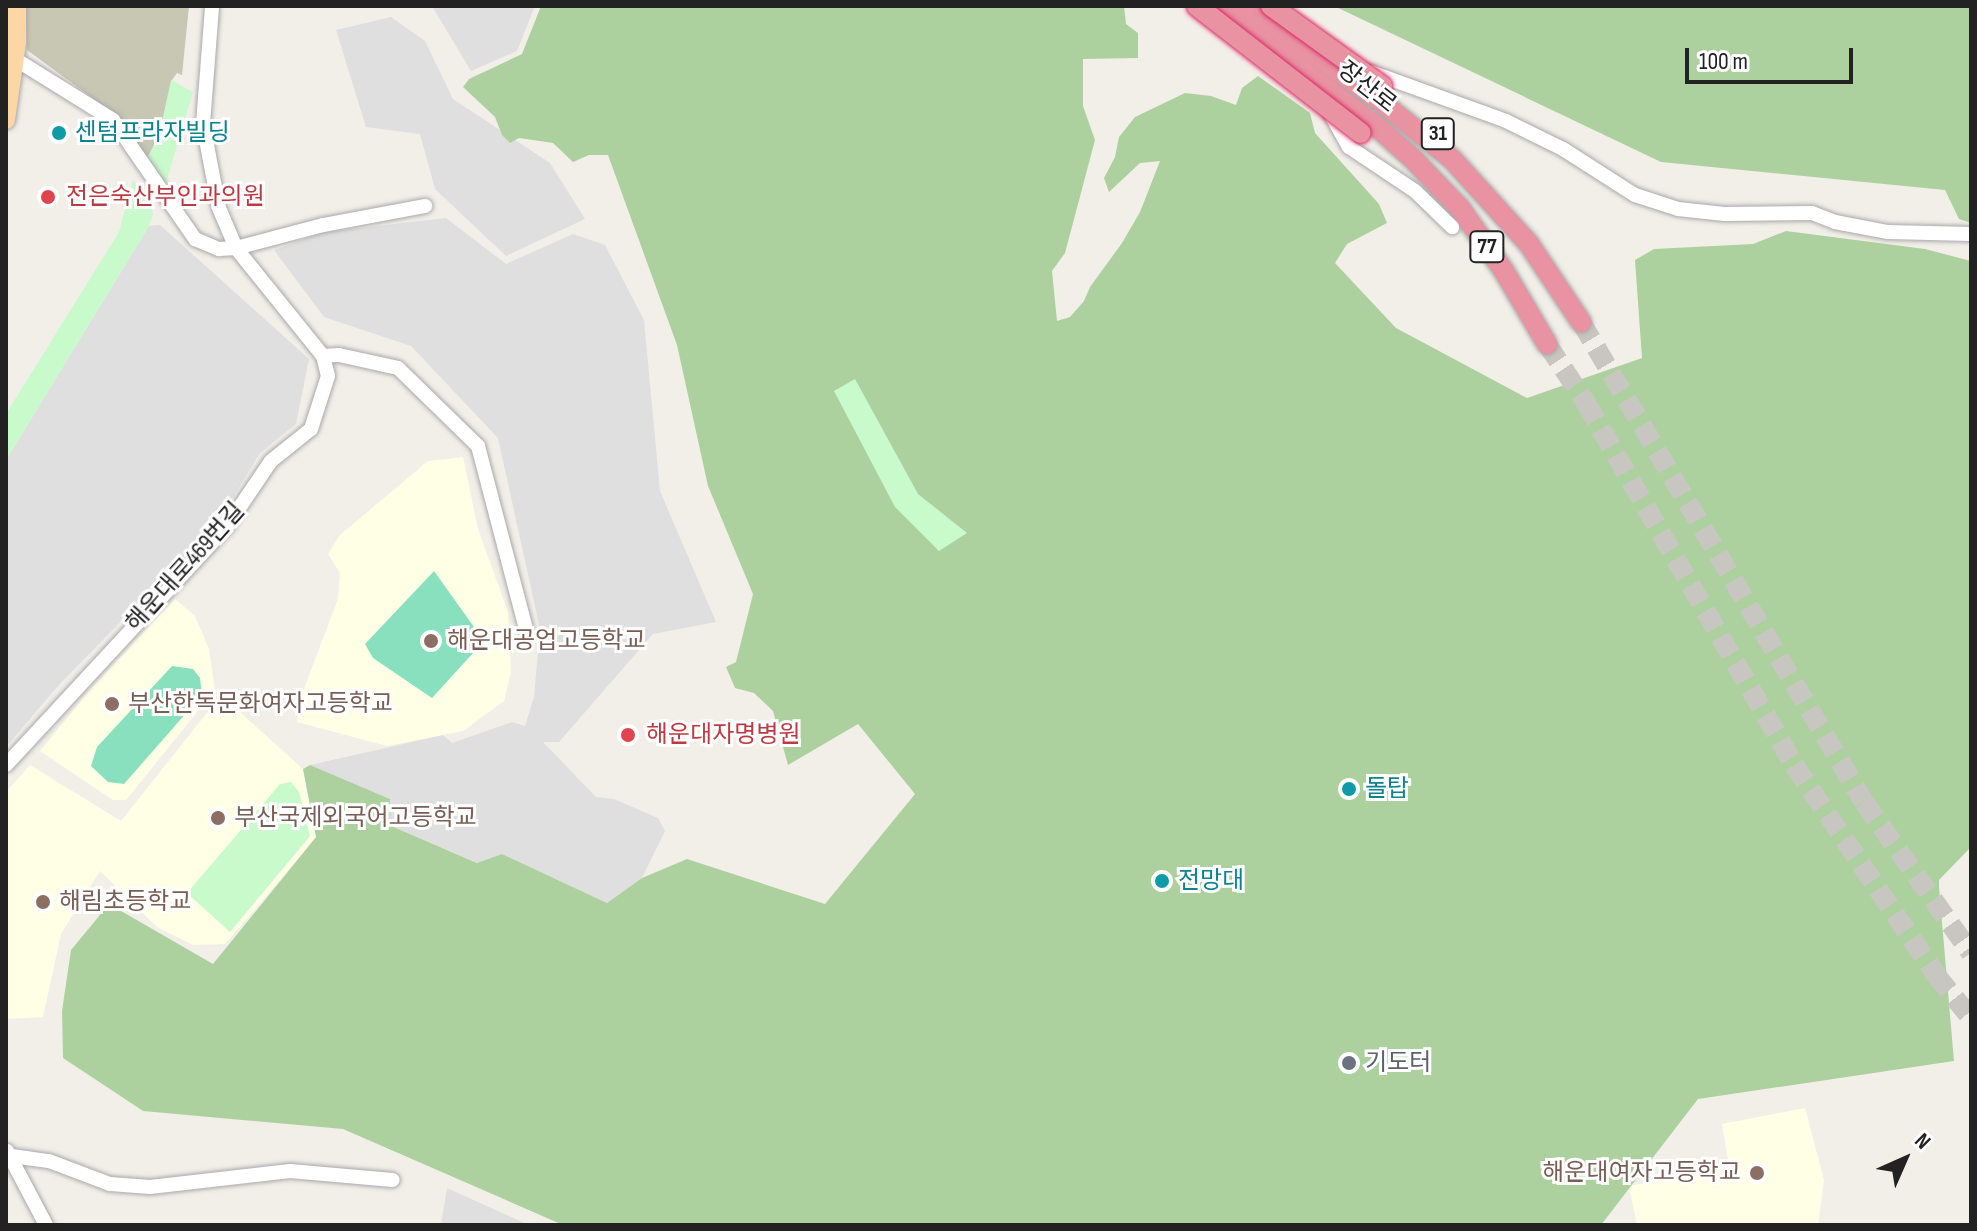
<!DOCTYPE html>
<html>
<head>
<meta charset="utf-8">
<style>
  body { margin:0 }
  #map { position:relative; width:1977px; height:1231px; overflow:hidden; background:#f2efe9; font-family:"Sofia Sans Condensed","Noto Sans KR",sans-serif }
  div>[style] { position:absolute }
  .residential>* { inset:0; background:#e0dfdf }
  .education>* { inset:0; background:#ffffe5 }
  .construction>* { inset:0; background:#c7c7b4 }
  .forest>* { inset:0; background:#add19e }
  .park>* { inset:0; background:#c8facc }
  .pitch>* { inset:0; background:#88e0be }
  .highway-tunnel>* { height:20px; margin-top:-10px; transform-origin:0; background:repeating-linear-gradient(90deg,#c8c6c1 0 20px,transparent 0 30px) }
  .roads { filter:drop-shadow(0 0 2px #a9a9a9) drop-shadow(0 0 2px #a9a9a9) }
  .minor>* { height:14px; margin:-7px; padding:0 7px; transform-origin:7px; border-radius:7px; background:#fff }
  .major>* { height:18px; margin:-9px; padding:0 9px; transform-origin:9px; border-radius:9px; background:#fcd6a4 }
  .highway>* { height:20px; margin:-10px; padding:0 10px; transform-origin:10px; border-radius:10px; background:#e892a2 }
  .bridges { filter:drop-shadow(0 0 2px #dc2a67) drop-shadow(0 0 2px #dc2a67) }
  .highway-bridge>* { height:20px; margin:-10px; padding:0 10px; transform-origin:10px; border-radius:10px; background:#e892a2 }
  .dots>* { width:22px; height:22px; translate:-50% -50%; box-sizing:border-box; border:4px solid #fff; border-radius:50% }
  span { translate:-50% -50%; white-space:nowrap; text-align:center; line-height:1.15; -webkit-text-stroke:6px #fff; paint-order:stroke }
  .shield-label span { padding:2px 6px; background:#fff; border:2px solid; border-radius:6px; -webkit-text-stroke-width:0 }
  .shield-label { font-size:22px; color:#222; font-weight:700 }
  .street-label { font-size:24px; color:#222 }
  .culture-label { font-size:24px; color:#0d838f }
  .left { translate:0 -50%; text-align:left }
  .health-label { font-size:24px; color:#be3a42 }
  .education-label { font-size:24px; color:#785e54 }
  .right { translate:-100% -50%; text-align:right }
  .worship-label { font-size:24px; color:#5b616d }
  .frame { position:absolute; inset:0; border:8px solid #222; pointer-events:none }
  .north { position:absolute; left:1865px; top:1119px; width:80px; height:80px; -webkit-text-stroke:6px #fff; paint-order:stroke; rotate:45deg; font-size:22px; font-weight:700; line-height:32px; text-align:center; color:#222 }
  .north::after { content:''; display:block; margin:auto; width:28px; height:36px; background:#222; clip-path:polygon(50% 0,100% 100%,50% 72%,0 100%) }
  .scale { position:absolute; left:1685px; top:48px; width:168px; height:36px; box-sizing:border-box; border:4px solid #222; border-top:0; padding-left:10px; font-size:24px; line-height:28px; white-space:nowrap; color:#222; -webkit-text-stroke:6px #fff; paint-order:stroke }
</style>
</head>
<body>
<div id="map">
  <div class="residential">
    <i style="clip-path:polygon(432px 6px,535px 6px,517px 51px,471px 71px)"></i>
    <i style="clip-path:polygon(391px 17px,425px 41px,453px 99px,550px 163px,585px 219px,506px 256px,435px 189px,420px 134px,366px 127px,336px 30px)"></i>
    <i style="clip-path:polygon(446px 218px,506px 264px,573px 234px,605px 245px,644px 320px,660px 491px,716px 622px,653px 634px,559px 742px,543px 742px,596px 797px,614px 799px,658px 818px,665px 831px,642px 878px,607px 903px,502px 854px,478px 863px,389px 825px,390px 799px,310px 765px,443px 735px,452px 743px,512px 722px,525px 726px,534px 697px,540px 629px,498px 438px,411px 346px,324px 317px,274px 250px,325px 232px)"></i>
    <i style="clip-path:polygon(160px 225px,309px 359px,296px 424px,260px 453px,218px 522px,57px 687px,6px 747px,6px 460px,149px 226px)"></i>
    <i style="clip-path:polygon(447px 1188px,529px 1225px,441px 1225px)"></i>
  </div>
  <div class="education">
    <i style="clip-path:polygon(463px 457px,478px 529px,508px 612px,511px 672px,504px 701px,463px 731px,387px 746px,297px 722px,302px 694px,338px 599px,340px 573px,328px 554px,340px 535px,428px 461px)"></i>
    <i style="clip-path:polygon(175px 599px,195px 616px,209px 649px,215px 690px,126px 800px,113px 800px,40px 751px,89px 691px)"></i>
    <i style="clip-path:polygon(221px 695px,303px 769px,317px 837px,225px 944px,193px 945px,157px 927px,100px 871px,61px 934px,43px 1017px,6px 1019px,6px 792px,30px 765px,121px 821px)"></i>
    <i style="clip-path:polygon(1805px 1108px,1824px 1180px,1818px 1225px,1637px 1225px,1629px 1186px,1729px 1166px,1722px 1124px)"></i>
  </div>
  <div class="construction">
    <i style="clip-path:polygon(26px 6px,189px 6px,182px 75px,177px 73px,172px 80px,159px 136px,146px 160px,136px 148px,128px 124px,27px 50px)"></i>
  </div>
  <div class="forest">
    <i style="clip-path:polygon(541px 6px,1124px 6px,1126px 24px,1138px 33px,1138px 58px,1083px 59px,1083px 106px,1095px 140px,1065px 253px,1052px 271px,1057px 321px,1070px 317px,1084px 301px,1090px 287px,1122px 243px,1140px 212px,1160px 161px,1140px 163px,1109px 192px,1104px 178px,1115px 157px,1119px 137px,1135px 117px,1185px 93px,1211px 96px,1236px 105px,1242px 88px,1258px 76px,1310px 113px,1315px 133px,1379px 204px,1387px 223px,1347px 244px,1335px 263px,1396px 328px,1527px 398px,1642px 358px,1635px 260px,1654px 249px,1753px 244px,1786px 231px,1925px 249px,1971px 261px,1971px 847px,1939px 880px,1939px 887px,1954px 1061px,1698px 1099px,1601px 1225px,563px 1225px,343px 1129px,143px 1111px,63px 1058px,62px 1011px,71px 950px,109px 904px,213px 964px,316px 837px,303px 769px,310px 765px,390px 799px,389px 825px,477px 863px,502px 854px,607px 903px,642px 878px,687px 859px,825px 904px,915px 794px,858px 724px,788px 765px,773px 711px,754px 693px,735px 688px,726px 667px,736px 662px,753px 594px,708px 486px,677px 345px,608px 155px,589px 155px,573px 162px,553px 143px,519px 138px,510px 143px,502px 135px,495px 117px,463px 87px,469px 79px,522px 54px)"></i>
    <i style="clip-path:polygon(1334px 6px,1971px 6px,1971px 223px,1959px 219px,1945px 190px,1661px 162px)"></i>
  </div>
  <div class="park">
    <i style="clip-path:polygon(171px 80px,193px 92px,165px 186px,146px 160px,159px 136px)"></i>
    <i style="clip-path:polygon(133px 180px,150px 201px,153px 214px,149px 226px,6px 460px,6px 414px,119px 232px)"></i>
    <i style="clip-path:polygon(855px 379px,918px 494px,967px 533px,939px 551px,895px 507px,834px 391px)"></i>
    <i style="clip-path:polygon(291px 782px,299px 792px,310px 836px,230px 932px,187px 893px,280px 784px)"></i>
  </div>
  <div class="pitch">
    <i style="clip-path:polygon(434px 571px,484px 641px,432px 698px,373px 658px,365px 644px)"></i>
    <i style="clip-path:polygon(172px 666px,193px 669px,200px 678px,202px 695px,124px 784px,108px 782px,91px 766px,97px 747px)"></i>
  </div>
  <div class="highway-tunnel">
    <i style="left:1581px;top:322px;width:557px;rotate:59.48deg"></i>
    <i style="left:1864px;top:802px;width:185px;rotate:54.7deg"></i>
    <i style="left:1547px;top:344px;width:71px;rotate:56.5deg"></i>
    <i style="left:1586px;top:403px;width:418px;rotate:60.1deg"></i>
    <i style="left:1794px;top:765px;width:254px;rotate:55.9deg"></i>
    <i style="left:1936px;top:975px;width:55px;rotate:50.9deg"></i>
  </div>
  <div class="roads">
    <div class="minor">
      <i style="left:15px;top:59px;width:115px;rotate:31.9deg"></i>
      <i style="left:113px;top:120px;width:145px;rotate:55.4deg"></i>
      <i style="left:195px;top:239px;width:26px;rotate:23deg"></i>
      <i style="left:219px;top:249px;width:17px;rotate:-3deg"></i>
      <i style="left:236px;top:248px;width:90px;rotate:-14.8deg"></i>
      <i style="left:323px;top:225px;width:104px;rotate:-10.6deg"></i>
      <i style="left:1371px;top:72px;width:144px;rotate:19.9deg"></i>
      <i style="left:1506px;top:121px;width:64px;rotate:26.2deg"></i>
      <i style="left:1563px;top:149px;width:85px;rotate:32.6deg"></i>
      <i style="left:1635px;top:195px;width:45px;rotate:18deg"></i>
      <i style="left:1678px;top:209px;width:47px;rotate:6.1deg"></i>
      <i style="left:1725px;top:214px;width:87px;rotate:-0.7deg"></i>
      <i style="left:1812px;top:213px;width:25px;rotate:21deg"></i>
      <i style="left:1835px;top:222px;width:54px;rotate:10.7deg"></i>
      <i style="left:1888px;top:232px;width:83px;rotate:1.4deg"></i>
      <i style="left:1330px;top:113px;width:39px;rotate:61deg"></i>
      <i style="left:1349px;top:147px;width:79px;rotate:33.7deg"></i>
      <i style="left:1415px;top:191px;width:52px;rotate:44.2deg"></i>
      <i style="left:323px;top:356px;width:16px;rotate:-4deg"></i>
      <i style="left:339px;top:355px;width:60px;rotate:12.4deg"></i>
      <i style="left:398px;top:368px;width:112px;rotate:44.3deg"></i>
      <i style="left:478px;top:446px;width:193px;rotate:75.3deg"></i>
      <i style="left:6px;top:765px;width:326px;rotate:-47.2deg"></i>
      <i style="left:227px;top:526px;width:78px;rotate:-55.9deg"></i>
      <i style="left:271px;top:461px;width:51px;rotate:-38.7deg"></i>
      <i style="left:311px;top:429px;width:56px;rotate:-72.2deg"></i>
      <i style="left:328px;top:376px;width:21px;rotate:-104deg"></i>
      <i style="left:323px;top:356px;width:139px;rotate:-128.9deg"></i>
      <i style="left:236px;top:248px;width:43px;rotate:-113deg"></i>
      <i style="left:219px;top:208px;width:86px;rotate:-100.8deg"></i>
      <i style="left:203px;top:124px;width:118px;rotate:-85.6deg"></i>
      <i style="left:7px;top:1151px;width:84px;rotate:62.2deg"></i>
      <i style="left:12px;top:1156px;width:37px;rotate:8deg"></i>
      <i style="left:49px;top:1161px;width:65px;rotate:20.7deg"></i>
      <i style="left:110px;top:1184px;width:40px;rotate:4.3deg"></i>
      <i style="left:150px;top:1187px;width:141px;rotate:-6.5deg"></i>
      <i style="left:290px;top:1171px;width:103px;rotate:5deg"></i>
    </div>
    <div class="major">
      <i style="left:6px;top:120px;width:78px;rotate:-81.9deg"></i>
      <i style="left:17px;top:43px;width:37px;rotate:-90deg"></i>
    </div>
    <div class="highway">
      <i style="left:1218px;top:6px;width:197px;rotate:37.2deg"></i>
      <i style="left:1375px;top:125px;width:51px;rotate:41.8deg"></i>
      <i style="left:1413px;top:159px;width:68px;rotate:46.2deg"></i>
      <i style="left:1460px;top:208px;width:77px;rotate:55.1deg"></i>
      <i style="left:1504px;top:271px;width:85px;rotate:59.5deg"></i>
      <i style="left:1246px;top:6px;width:164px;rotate:35.3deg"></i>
      <i style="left:1380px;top:101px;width:92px;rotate:38.9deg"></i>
      <i style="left:1452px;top:159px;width:115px;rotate:47.8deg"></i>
      <i style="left:1529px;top:244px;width:94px;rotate:56.3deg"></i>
    </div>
  </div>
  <div class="bridges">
    <div class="highway-bridge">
      <i style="left:1197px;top:6px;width:207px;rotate:37.8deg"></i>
      <i style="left:1271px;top:6px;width:137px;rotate:35.8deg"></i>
    </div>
  </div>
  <div class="dots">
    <i style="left:59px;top:133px;background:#0f9aa8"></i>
    <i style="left:48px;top:197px;background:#e0444e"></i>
    <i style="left:431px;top:641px;background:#8d6e63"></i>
    <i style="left:112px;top:704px;background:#8d6e63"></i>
    <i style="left:628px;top:735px;background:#e0444e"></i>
    <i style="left:1349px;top:789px;background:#0f9aa8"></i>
    <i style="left:218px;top:818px;background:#8d6e63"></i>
    <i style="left:1162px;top:881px;background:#0f9aa8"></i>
    <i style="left:43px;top:902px;background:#8d6e63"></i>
    <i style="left:1349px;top:1063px;background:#6b7280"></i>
    <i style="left:1757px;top:1173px;background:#8d6e63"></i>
  </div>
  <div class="shield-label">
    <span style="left:1438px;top:134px">31</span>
    <span style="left:1487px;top:247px">77</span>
  </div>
  <div class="street-label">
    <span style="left:1367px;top:87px;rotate:38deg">장산로</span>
    <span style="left:185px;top:567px;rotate:-48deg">해운대로469번길</span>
  </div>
  <div class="culture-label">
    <span class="left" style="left:75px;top:133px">센텀프라자빌딩</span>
    <span class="left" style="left:1365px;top:789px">돌탑</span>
    <span class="left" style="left:1178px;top:881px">전망대</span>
  </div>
  <div class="health-label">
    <span class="left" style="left:66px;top:197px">전은숙산부인과의원</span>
    <span class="left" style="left:646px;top:735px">해운대자명병원</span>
  </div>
  <div class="education-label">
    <span class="left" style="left:447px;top:641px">해운대공업고등학교</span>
    <span class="left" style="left:128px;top:704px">부산한독문화여자고등학교</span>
    <span class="left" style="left:234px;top:818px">부산국제외국어고등학교</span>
    <span class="left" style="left:59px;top:902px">해림초등학교</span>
    <span class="right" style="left:1741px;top:1173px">해운대여자고등학교</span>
  </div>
  <div class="worship-label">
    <span class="left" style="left:1365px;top:1063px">기도터</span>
  </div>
  <div class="frame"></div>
  <div class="north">N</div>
  <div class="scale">100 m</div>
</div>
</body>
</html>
